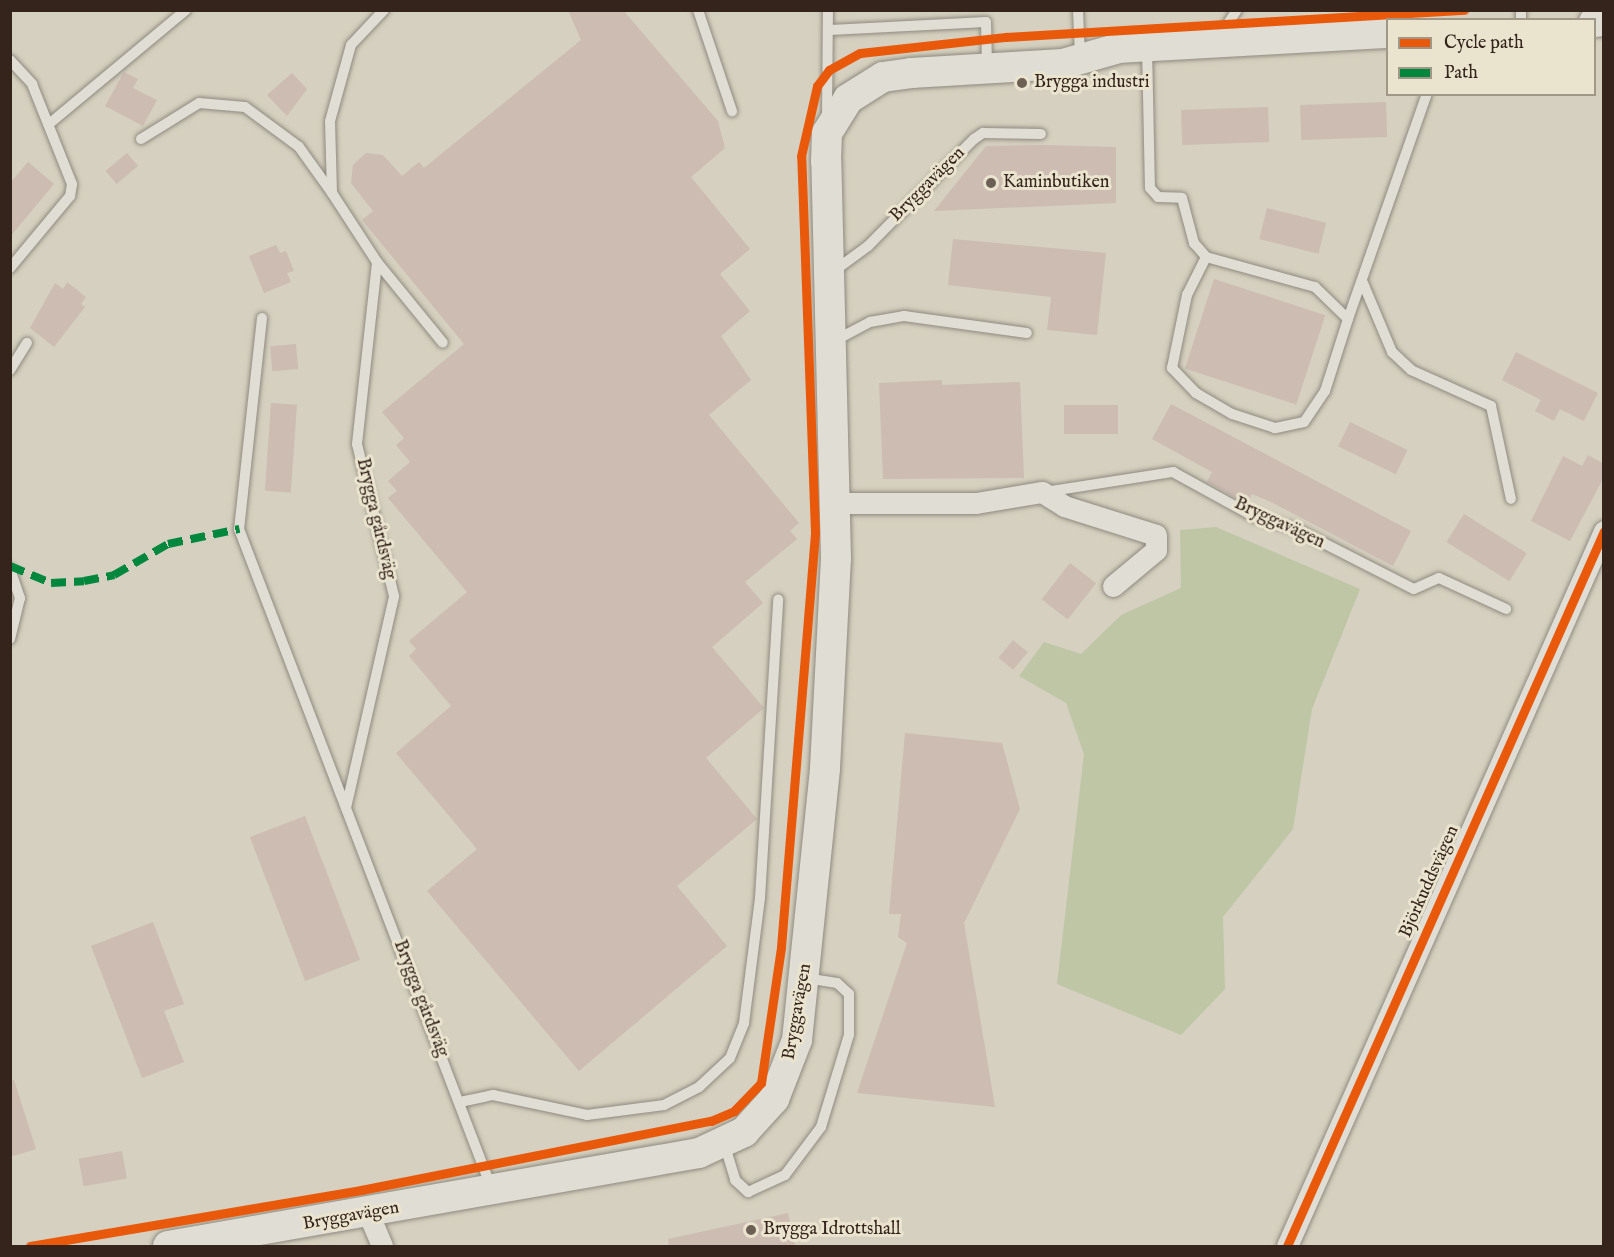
<!DOCTYPE html>
<html>
<head>
<meta charset="utf-8">
<style>
  body { margin:0 }
  #map { position:relative; width:1614px; height:1257px; overflow:hidden; background:#d5d0bf; font-family:"IM FELL English",serif }
  div>[style] { position:absolute }
  .green>* { inset:0; background:#bec6a6 }
  .building>* { inset:0; background:#ccbcb2; transform-origin:0 0 }
  .roads { filter:drop-shadow(0 0 2px #8f8a7f) drop-shadow(0 0 2px #8f8a7f) }
  .service>* { height:10px; margin:-5px; padding:0 5px; transform-origin:5px; border-radius:5px; background:#dfddd4 }
  .minor>* { height:21px; margin:-10.5px; padding:0 10.5px; transform-origin:10.5px; border-radius:10.5px; background:#dfddd4 }
  .secondary>* { height:30px; margin:-15px; padding:0 15px; transform-origin:15px; border-radius:15px; background:#dfddd4 }
  .quiet>* { height:8px; margin-top:-4px; transform-origin:0; background:repeating-linear-gradient(90deg,#00873e 0 15px,transparent 0 23px) }
  .cycleway>* { height:9px; margin:-4.5px; padding:0 4.5px; transform-origin:4.5px; border-radius:4.5px; background:#e8590c }
  .dots>* { width:16px; height:16px; translate:-50% -50%; box-sizing:border-box; border:3px solid #eae4cf; border-radius:50% }
  span { translate:-50% -50%; white-space:nowrap; text-align:center; line-height:1.15; -webkit-text-stroke:6px #eae4cf; paint-order:stroke }
  .poi-label { font-size:18px; color:#34241b }
  .left { translate:0 -50%; text-align:left }
  .street-label { font-size:18px; color:#34241b }
  .frame { position:absolute; inset:0; border:12px solid #34241b; pointer-events:none }
  .legend { position:absolute; left:1386px; top:18px; width:210px; height:78px; box-sizing:border-box; background:#eae4cf; border:2px solid #a19787; margin:0; padding:8px 10px; list-style:none; font-size:18px; color:#34241b }
  .legend li { display:flex; align-items:center; gap:12px; height:30px }
  .legend b { width:30px; border:2px solid #a19787 }
</style>
</head>
<body>
<div id="map">
  <div class="green">
    <i style="clip-path:polygon(1216px 527px,1360px 589px,1312px 709px,1293px 829px,1223px 917px,1225px 989px,1181px 1035px,1057px 984px,1084px 754px,1066px 703px,1019px 676px,1044px 642px,1081px 654px,1121px 615px,1181px 588px,1180px 530px)"></i>
  </div>
  <div class="building">
    <i style="clip-path:polygon(568px 10px,623px 10px,718px 121px,725px 148px,691px 177px,750px 249px,720px 274px,750px 311px,721px 336px,751px 380px,709px 415px,799px 523px,790px 531px,797px 539px,745px 582px,763px 603px,712px 647px,764px 708px,706px 758px,757px 819px,677px 886px,727px 946px,579px 1071px,427px 891px,477px 849px,396px 753px,451px 706px,409px 656px,416px 649px,409px 641px,467px 592px,388px 498px,397px 491px,388px 481px,410px 462px,396px 445px,404px 438px,382px 412px,464px 344px,362px 220px,373px 211px,351px 183px,353px 165px,366px 153px,383px 155px,402px 176px,419px 162px,424px 168px,581px 40px)"></i>
    <i style="clip-path:polygon(124px 72px,138px 79px,133px 88px,157px 100px,143px 126px,105px 106px)"></i>
    <i style="clip-path:polygon(292px 73px,307px 89px,287px 116px,267px 95px)"></i>
    <i style="left:1386px;top:102px;width:35px;height:86px;rotate:88deg"></i>
    <i style="left:1268px;top:107px;width:35px;height:87px;rotate:88deg"></i>
    <i style="clip-path:polygon(1044px 145px,1116px 147px,1116px 203px,934px 211px,986px 146px)"></i>
    <i style="left:127px;top:153px;width:17px;height:28px;rotate:50deg"></i>
    <i style="clip-path:polygon(28px 162px,54px 184px,10px 237px,10px 183px)"></i>
    <i style="left:1267px;top:208px;width:61px;height:32px;rotate:14deg"></i>
    <i style="clip-path:polygon(953px 239px,1106px 253px,1097px 335px,1047px 330px,1051px 297px,948px 285px)"></i>
    <i style="clip-path:polygon(276px 245px,280px 253px,286px 251px,294px 271px,287px 273px,291px 282px,264px 293px,249px 256px)"></i>
    <i style="left:1214px;top:279px;width:117px;height:94px;rotate:18deg"></i>
    <i style="clip-path:polygon(67px 282px,86px 297px,81px 304px,85px 307px,54px 347px,30px 328px,55px 283px,63px 289px)"></i>
    <i style="left:296px;top:344px;width:25px;height:26px;rotate:85deg"></i>
    <i style="clip-path:polygon(1516px 352px,1598px 393px,1584px 421px,1560px 409px,1554px 421px,1535px 411px,1541px 400px,1502px 380px)"></i>
    <i style="clip-path:polygon(942px 380px,942px 385px,1020px 382px,1024px 478px,883px 479px,879px 383px)"></i>
    <i style="left:271px;top:403px;width:26px;height:88px;rotate:4deg"></i>
    <i style="clip-path:polygon(1171px 404px,1411px 531px,1393px 566px,1273px 503px,1252px 494px,1247px 504px,1207px 482px,1212px 472px,1152px 439px)"></i>
    <i style="left:1118px;top:405px;width:29px;height:54px;rotate:90deg"></i>
    <i style="left:1350px;top:422px;width:64px;height:27px;rotate:26deg"></i>
    <i style="clip-path:polygon(1588px 455px,1604px 464px,1604px 477px,1570px 541px,1531px 521px,1563px 456px,1582px 466px)"></i>
    <i style="left:1464px;top:514px;width:74px;height:33px;rotate:32deg"></i>
    <i style="left:1070px;top:563px;width:33px;height:46px;rotate:38deg"></i>
    <i style="left:1013px;top:640px;width:19px;height:23px;rotate:39deg"></i>
    <i style="clip-path:polygon(905px 733px,1002px 743px,1020px 809px,964px 923px,995px 1107px,857px 1093px,907px 943px,898px 937px,901px 914px,889px 914px)"></i>
    <i style="left:305px;top:816px;width:154px;height:59px;rotate:69deg"></i>
    <i style="clip-path:polygon(153px 922px,184px 1004px,164px 1011px,184px 1062px,142px 1078px,91px 946px)"></i>
    <i style="clip-path:polygon(14px 1080px,36px 1149px,10px 1157px,10px 1081px)"></i>
    <i style="left:122px;top:1151px;width:28px;height:44px;rotate:80deg"></i>
    <i style="clip-path:polygon(788px 1213px,795px 1246px,669px 1246px,668px 1239px)"></i>
  </div>
  <div class="roads">
    <div class="service">
      <i style="left:384px;top:10px;width:48px;rotate:133.3deg"></i>
      <i style="left:351px;top:45px;width:79px;rotate:105.4deg"></i>
      <i style="left:330px;top:121px;width:72px;rotate:88.4deg"></i>
      <i style="left:332px;top:193px;width:82px;rotate:56.9deg"></i>
      <i style="left:377px;top:262px;width:104px;rotate:50.8deg"></i>
      <i style="left:698px;top:10px;width:107px;rotate:71.4deg"></i>
      <i style="left:1078px;top:10px;width:46px;rotate:87.5deg"></i>
      <i style="left:1521px;top:10px;width:10px;rotate:90deg"></i>
      <i style="left:830px;top:30px;width:156px;rotate:-2.9deg"></i>
      <i style="left:986px;top:22px;width:44px;rotate:88.7deg"></i>
      <i style="left:1218px;top:39px;width:35px;rotate:-57deg"></i>
      <i style="left:1147px;top:47px;width:141px;rotate:88.8deg"></i>
      <i style="left:1150px;top:188px;width:12px;rotate:48deg"></i>
      <i style="left:1158px;top:197px;width:24px;rotate:2deg"></i>
      <i style="left:1182px;top:198px;width:47px;rotate:75.1deg"></i>
      <i style="left:1194px;top:243px;width:18px;rotate:49deg"></i>
      <i style="left:1206px;top:257px;width:113px;rotate:15.4deg"></i>
      <i style="left:1315px;top:287px;width:46px;rotate:44.1deg"></i>
      <i style="left:1348px;top:319px;width:76px;rotate:107.7deg"></i>
      <i style="left:1325px;top:391px;width:37px;rotate:124deg"></i>
      <i style="left:1304px;top:422px;width:30px;rotate:168deg"></i>
      <i style="left:1275px;top:428px;width:45px;rotate:-162deg"></i>
      <i style="left:1232px;top:414px;width:42px;rotate:-149.7deg"></i>
      <i style="left:1196px;top:393px;width:35px;rotate:-134deg"></i>
      <i style="left:1172px;top:368px;width:75px;rotate:-78.4deg"></i>
      <i style="left:1187px;top:295px;width:42px;rotate:-63.4deg"></i>
      <i style="left:10px;top:60px;width:33px;rotate:47deg"></i>
      <i style="left:32px;top:84px;width:108px;rotate:68.2deg"></i>
      <i style="left:72px;top:184px;width:12px;rotate:99deg"></i>
      <i style="left:70px;top:196px;width:94px;rotate:129.8deg"></i>
      <i style="left:827px;top:118px;width:108px;rotate:-89.5deg"></i>
      <i style="left:49px;top:124px;width:178px;rotate:-39.8deg"></i>
      <i style="left:141px;top:139px;width:68px;rotate:-31.8deg"></i>
      <i style="left:199px;top:103px;width:46px;rotate:5deg"></i>
      <i style="left:245px;top:107px;width:67px;rotate:36.5deg"></i>
      <i style="left:299px;top:147px;width:57px;rotate:54.3deg"></i>
      <i style="left:834px;top:271px;width:42px;rotate:-36.3deg"></i>
      <i style="left:868px;top:246px;width:151px;rotate:-45.3deg"></i>
      <i style="left:974px;top:139px;width:11px;rotate:-34deg"></i>
      <i style="left:983px;top:133px;width:58px;rotate:1deg"></i>
      <i style="left:1363px;top:283px;width:75px;rotate:67.2deg"></i>
      <i style="left:1392px;top:352px;width:26px;rotate:43deg"></i>
      <i style="left:1411px;top:370px;width:88px;rotate:24.2deg"></i>
      <i style="left:1491px;top:406px;width:95px;rotate:77.9deg"></i>
      <i style="left:262px;top:318px;width:212px;rotate:96.2deg"></i>
      <i style="left:239px;top:529px;width:705px;rotate:69.04deg"></i>
      <i style="left:1348px;top:319px;width:238px;rotate:-70.7deg"></i>
      <i style="left:834px;top:341px;width:41px;rotate:-27.8deg"></i>
      <i style="left:870px;top:322px;width:35px;rotate:-10deg"></i>
      <i style="left:904px;top:316px;width:124px;rotate:7.9deg"></i>
      <i style="left:10px;top:370px;width:32px;rotate:-58deg"></i>
      <i style="left:1045px;top:492px;width:130px;rotate:-8.9deg"></i>
      <i style="left:1173px;top:472px;width:94px;rotate:28.8deg"></i>
      <i style="left:1255px;top:517px;width:43px;rotate:16.3deg"></i>
      <i style="left:1296px;top:529px;width:132px;rotate:27deg"></i>
      <i style="left:1414px;top:589px;width:27px;rotate:-24deg"></i>
      <i style="left:1439px;top:578px;width:74px;rotate:24.8deg"></i>
      <i style="left:10px;top:569px;width:31px;rotate:71deg"></i>
      <i style="left:20px;top:598px;width:42px;rotate:103.7deg"></i>
      <i style="left:346px;top:808px;width:217px;rotate:-77.2deg"></i>
      <i style="left:394px;top:596px;width:156px;rotate:-103.7deg"></i>
      <i style="left:357px;top:444px;width:183px;rotate:-83.7deg"></i>
      <i style="left:460px;top:1102px;width:34px;rotate:-12deg"></i>
      <i style="left:493px;top:1095px;width:96px;rotate:12deg"></i>
      <i style="left:587px;top:1115px;width:78px;rotate:-7.4deg"></i>
      <i style="left:664px;top:1105px;width:39px;rotate:-27deg"></i>
      <i style="left:699px;top:1087px;width:42px;rotate:-43.1deg"></i>
      <i style="left:730px;top:1058px;width:38px;rotate:-68deg"></i>
      <i style="left:744px;top:1023px;width:126px;rotate:-82.7deg"></i>
      <i style="left:760px;top:898px;width:299px;rotate:-86.5deg"></i>
      <i style="left:724px;top:1143px;width:39px;rotate:73deg"></i>
      <i style="left:735px;top:1180px;width:18px;rotate:43deg"></i>
      <i style="left:748px;top:1192px;width:41px;rotate:-24.7deg"></i>
      <i style="left:785px;top:1175px;width:60px;rotate:-53.1deg"></i>
      <i style="left:821px;top:1127px;width:96px;rotate:-73.1deg"></i>
      <i style="left:849px;top:1035px;width:41px;rotate:-90deg"></i>
      <i style="left:849px;top:994px;width:16px;rotate:-137deg"></i>
      <i style="left:837px;top:983px;width:31px;rotate:-171deg"></i>
    </div>
    <div class="minor">
      <i style="left:835px;top:503px;width:141px"></i>
      <i style="left:976px;top:503px;width:67px;rotate:-9.5deg"></i>
      <i style="left:1042px;top:492px;width:26px;rotate:32deg"></i>
      <i style="left:1064px;top:506px;width:96px;rotate:17.5deg"></i>
      <i style="left:1156px;top:535px;width:15px;rotate:90deg"></i>
      <i style="left:1156px;top:550px;width:56px;rotate:140.1deg"></i>
      <i style="left:369px;top:1215px;width:34px;rotate:67deg"></i>
      <i style="left:1287px;top:1246px;width:782px;rotate:-66.09deg"></i>
    </div>
    <div class="secondary">
      <i style="left:1594px;top:22px;width:10px;rotate:-6deg"></i>
      <i style="left:168px;top:1246px;width:539px;rotate:-9.93deg"></i>
      <i style="left:699px;top:1153px;width:50px;rotate:-25deg"></i>
      <i style="left:744px;top:1132px;width:45px;rotate:-47.7deg"></i>
      <i style="left:774px;top:1099px;width:63px;rotate:-68.7deg"></i>
      <i style="left:797px;top:1040px;width:273px;rotate:-84.1deg"></i>
      <i style="left:825px;top:768px;width:210px;rotate:-87deg"></i>
      <i style="left:836px;top:558px;width:397px;rotate:-91.4deg"></i>
      <i style="left:826px;top:161px;width:28px;rotate:-88deg"></i>
      <i style="left:827px;top:133px;width:40px;rotate:-58deg"></i>
      <i style="left:848px;top:99px;width:41px;rotate:-32.2deg"></i>
      <i style="left:883px;top:77px;width:28px;rotate:-8deg"></i>
      <i style="left:911px;top:73px;width:152px;rotate:-3.4deg"></i>
      <i style="left:1063px;top:64px;width:58px;rotate:-15.9deg"></i>
      <i style="left:1119px;top:48px;width:269px;rotate:-3.2deg"></i>
    </div>
  </div>
  <div class="quiet">
    <i style="left:10px;top:566px;width:44px;rotate:22.5deg"></i>
    <i style="left:51px;top:583px;width:33px;rotate:-3deg"></i>
    <i style="left:84px;top:581px;width:31px;rotate:-11deg"></i>
    <i style="left:114px;top:575px;width:62px;rotate:-29.9deg"></i>
    <i style="left:168px;top:544px;width:73px;rotate:-11.9deg"></i>
  </div>
  <div class="cycleway">
    <i style="left:30px;top:1246px;width:336px;rotate:-9.6deg"></i>
    <i style="left:361px;top:1190px;width:357px;rotate:-11.2deg"></i>
    <i style="left:711px;top:1121px;width:25px;rotate:-23deg"></i>
    <i style="left:734px;top:1111px;width:39px;rotate:-46deg"></i>
    <i style="left:761px;top:1083px;width:137px;rotate:-81.6deg"></i>
    <i style="left:781px;top:947px;width:416px;rotate:-85.3deg"></i>
    <i style="left:815px;top:532px;width:376px;rotate:-92.1deg"></i>
    <i style="left:801px;top:156px;width:72px;rotate:-77.1deg"></i>
    <i style="left:817px;top:86px;width:20px;rotate:-53deg"></i>
    <i style="left:829px;top:70px;width:35px;rotate:-29deg"></i>
    <i style="left:860px;top:53px;width:147px;rotate:-6.3deg"></i>
    <i style="left:1006px;top:37px;width:459px;rotate:-3.4deg"></i>
    <i style="left:1287px;top:1246px;width:782px;rotate:-66.09deg"></i>
  </div>
  <div class="dots">
    <i style="left:1022px;top:83px;background:#6c6054"></i>
    <i style="left:991px;top:183px;background:#6c6054"></i>
    <i style="left:751px;top:1230px;background:#6c6054"></i>
  </div>
  <div class="poi-label">
    <span class="left" style="left:1034px;top:83px">Brygga industri</span>
    <span class="left" style="left:1003px;top:183px">Kaminbutiken</span>
    <span class="left" style="left:763px;top:1230px">Brygga Idrottshall</span>
  </div>
  <div class="street-label">
    <span style="left:928px;top:185px;rotate:-45deg">Bryggavägen</span>
    <span style="left:375px;top:519px;rotate:77deg">Brygga gårdsväg</span>
    <span style="left:1279px;top:524px;rotate:25deg">Bryggavägen</span>
    <span style="left:1430px;top:882px;rotate:-66deg">Björkuddsvägen</span>
    <span style="left:420px;top:999px;rotate:69deg">Brygga gårdsväg</span>
    <span style="left:798px;top:1012px;rotate:-80deg">Bryggavägen</span>
    <span style="left:351px;top:1217px;rotate:-10deg">Bryggavägen</span>
  </div>
  <div class="frame"></div>
  <ul class="legend">
  <li><b style="height:8px;background:#e8590c"></b>Cycle path</li>
  <li><b style="height:8px;background:#00873e"></b>Path</li>
  </ul>
</div>
</body>
</html>
